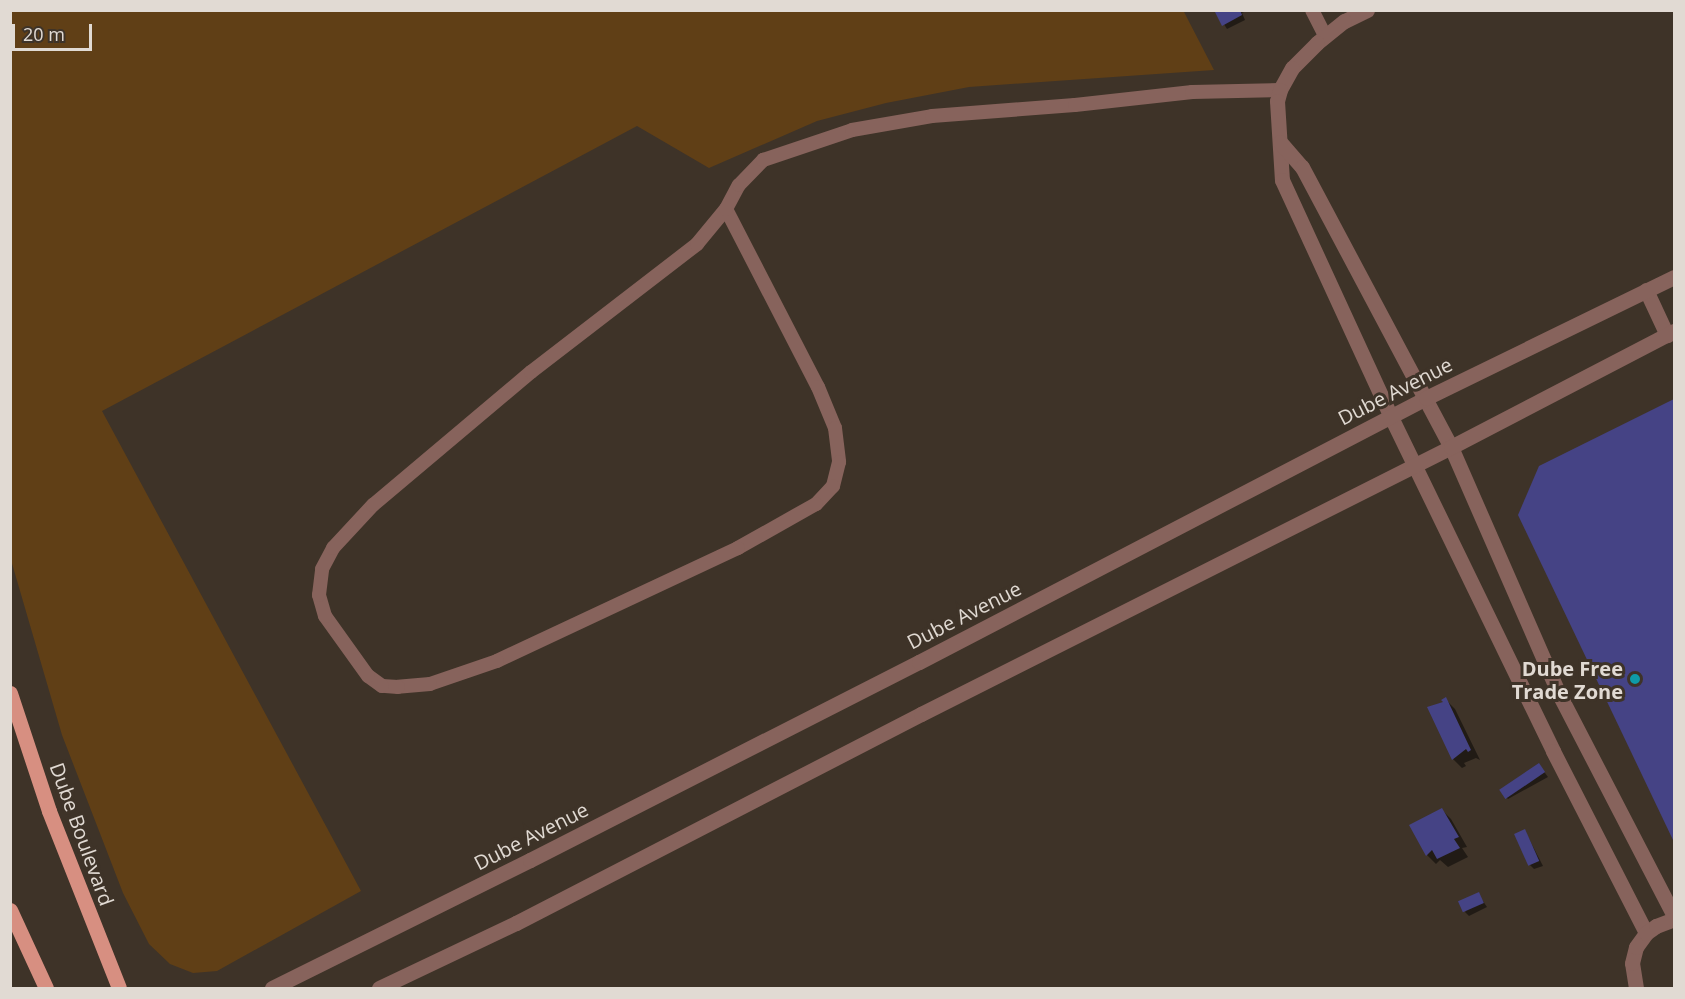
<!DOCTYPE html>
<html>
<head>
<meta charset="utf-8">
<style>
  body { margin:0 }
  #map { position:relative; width:1685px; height:999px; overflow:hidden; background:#3e3328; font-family:"Open Sans",sans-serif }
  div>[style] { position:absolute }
  .green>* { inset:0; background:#603f16 }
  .shadow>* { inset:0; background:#0007 }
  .building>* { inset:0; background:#454385; transform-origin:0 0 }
  .lane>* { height:14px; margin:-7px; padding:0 7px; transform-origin:7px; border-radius:7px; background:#87635c }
  .street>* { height:15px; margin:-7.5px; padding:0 7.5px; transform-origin:7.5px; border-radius:7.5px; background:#87635c }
  .primary>* { height:15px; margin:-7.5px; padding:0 7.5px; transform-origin:7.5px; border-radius:7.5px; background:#d78f81 }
  .dots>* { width:16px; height:16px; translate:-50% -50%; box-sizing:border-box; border:3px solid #3e3328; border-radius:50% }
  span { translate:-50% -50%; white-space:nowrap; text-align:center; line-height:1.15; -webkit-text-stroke:6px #3e3328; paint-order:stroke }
  .street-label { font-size:20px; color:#e1dad3 }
  .poi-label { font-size:20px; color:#e1dad3; font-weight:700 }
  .right { translate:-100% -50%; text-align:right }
  .frame { position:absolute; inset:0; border:12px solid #e1dad3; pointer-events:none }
  .scale { position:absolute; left:12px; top:24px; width:80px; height:27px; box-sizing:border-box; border:3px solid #e1dad3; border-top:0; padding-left:8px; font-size:18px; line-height:21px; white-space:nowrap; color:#e1dad3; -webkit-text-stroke:4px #3e3328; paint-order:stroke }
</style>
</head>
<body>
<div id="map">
  <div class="green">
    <i style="clip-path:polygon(1183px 10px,1214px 70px,969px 87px,886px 103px,817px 121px,709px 168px,637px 126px,102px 411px,361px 891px,217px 971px,193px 973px,170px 964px,149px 944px,123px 893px,62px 735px,11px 560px,11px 11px)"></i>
  </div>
  <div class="shadow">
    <i style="clip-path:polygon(1215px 10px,1248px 10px,1242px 13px,1245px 20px,1227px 29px)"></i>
    <i style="clip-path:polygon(1674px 400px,1674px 838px,1520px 515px,1540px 467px)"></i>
    <i style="clip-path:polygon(1445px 699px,1455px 709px,1480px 760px,1476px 758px,1464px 763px,1466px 766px,1462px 768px,1453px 759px)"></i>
    <i style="clip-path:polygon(1539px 765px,1548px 777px,1508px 799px,1504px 795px)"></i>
    <i style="clip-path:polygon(1442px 810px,1451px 819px,1467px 847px,1462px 848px,1468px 857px,1448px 867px,1440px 860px,1436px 864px,1427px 855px)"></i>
    <i style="clip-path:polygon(1525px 831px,1543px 866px,1534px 869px,1530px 865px)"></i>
    <i style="clip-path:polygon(1478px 894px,1487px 907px,1469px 916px,1465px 912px)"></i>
  </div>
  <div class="building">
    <i style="clip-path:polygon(1214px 10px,1240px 10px,1242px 15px,1222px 26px)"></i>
    <i style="clip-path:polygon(1674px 399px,1674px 842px,1518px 515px,1539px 466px)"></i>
    <i style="clip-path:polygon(1446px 697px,1471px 750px,1468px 752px,1466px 749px,1452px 760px,1427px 707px,1443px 702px,1441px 700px)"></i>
    <i style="left:1539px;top:763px;width:11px;height:48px;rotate:56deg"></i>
    <i style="clip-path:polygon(1442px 808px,1459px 837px,1454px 839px,1460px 848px,1437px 859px,1432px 850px,1426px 856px,1409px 825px)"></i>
    <i style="left:1525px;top:829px;width:35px;height:12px;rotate:66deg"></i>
    <i style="left:1479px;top:892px;width:12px;height:23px;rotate:66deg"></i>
  </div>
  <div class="lane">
    <i style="left:1312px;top:10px;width:29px;rotate:63deg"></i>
    <i style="left:726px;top:209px;width:200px;rotate:62.7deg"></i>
    <i style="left:818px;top:387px;width:44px;rotate:67.5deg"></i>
    <i style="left:835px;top:428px;width:34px;rotate:83deg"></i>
    <i style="left:839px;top:462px;width:25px;rotate:104deg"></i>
    <i style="left:833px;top:486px;width:25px;rotate:133deg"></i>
    <i style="left:816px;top:504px;width:90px;rotate:150.6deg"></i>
    <i style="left:738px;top:548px;width:266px;rotate:154.9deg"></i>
    <i style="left:497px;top:661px;width:71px;rotate:161.1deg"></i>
    <i style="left:430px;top:684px;width:32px;rotate:175deg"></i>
    <i style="left:398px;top:687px;width:16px;rotate:-176deg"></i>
    <i style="left:382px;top:686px;width:17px;rotate:-144deg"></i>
    <i style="left:368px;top:676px;width:74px;rotate:-125.6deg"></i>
    <i style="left:325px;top:616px;width:22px;rotate:-106deg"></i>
    <i style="left:319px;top:595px;width:26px;rotate:-83deg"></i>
    <i style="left:322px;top:569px;width:24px;rotate:-62deg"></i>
    <i style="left:333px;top:548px;width:59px;rotate:-47.1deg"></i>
    <i style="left:373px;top:505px;width:207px;rotate:-40.1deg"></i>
    <i style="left:531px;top:372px;width:210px;rotate:-37.6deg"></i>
    <i style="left:697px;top:244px;width:45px;rotate:-50.4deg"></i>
    <i style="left:726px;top:209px;width:27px;rotate:-62deg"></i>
    <i style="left:739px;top:185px;width:35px;rotate:-46deg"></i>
    <i style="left:763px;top:160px;width:94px;rotate:-18.6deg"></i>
    <i style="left:852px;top:130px;width:81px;rotate:-9.9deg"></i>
    <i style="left:932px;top:116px;width:143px;rotate:-4.4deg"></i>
    <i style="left:1075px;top:105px;width:118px;rotate:-6.3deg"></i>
    <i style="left:1192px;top:92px;width:88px;rotate:-1.3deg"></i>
  </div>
  <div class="street">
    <i style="left:1367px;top:10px;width:25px;rotate:154deg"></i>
    <i style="left:1344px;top:21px;width:35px;rotate:141deg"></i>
    <i style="left:1317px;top:43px;width:35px;rotate:135deg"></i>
    <i style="left:1292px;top:68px;width:25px;rotate:119deg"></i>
    <i style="left:1280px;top:90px;width:11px;rotate:105deg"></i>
    <i style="left:1277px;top:101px;width:79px;rotate:86.4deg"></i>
    <i style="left:1282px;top:180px;width:261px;rotate:65.3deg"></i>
    <i style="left:1391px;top:417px;width:371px;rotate:64.1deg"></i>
    <i style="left:1553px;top:751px;width:204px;rotate:62.9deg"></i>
    <i style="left:1280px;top:142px;width:33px;rotate:49deg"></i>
    <i style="left:1302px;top:167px;width:317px;rotate:62deg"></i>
    <i style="left:1451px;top:447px;width:270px;rotate:66.4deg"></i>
    <i style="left:1559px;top:694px;width:250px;rotate:62.6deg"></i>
    <i style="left:1646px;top:290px;width:50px;rotate:65deg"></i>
    <i style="left:272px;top:988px;width:288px;rotate:-26.4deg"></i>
    <i style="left:530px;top:860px;width:436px;rotate:-27deg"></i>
    <i style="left:919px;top:662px;width:572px;rotate:-27.51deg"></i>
    <i style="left:1426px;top:398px;width:276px;rotate:-26deg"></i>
    <i style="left:379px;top:988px;width:152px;rotate:-25.4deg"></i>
    <i style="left:516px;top:923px;width:456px;rotate:-27.3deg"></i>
    <i style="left:921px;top:714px;width:593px;rotate:-26.74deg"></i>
    <i style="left:1451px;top:447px;width:251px;rotate:-27.5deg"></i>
    <i style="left:1636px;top:988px;width:25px;rotate:-99deg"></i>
    <i style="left:1632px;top:963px;width:16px;rotate:-76deg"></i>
    <i style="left:1636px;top:947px;width:17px;rotate:-54deg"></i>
    <i style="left:1646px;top:933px;width:12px;rotate:-35deg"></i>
    <i style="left:1656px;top:926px;width:19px;rotate:-21deg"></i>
  </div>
  <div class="primary">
    <i style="left:10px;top:693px;width:124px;rotate:71.7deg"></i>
    <i style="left:49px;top:811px;width:190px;rotate:68.4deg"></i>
    <i style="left:10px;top:910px;width:86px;rotate:65.2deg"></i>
  </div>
  <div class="dots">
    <i style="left:1635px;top:679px;background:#0f9aa8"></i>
  </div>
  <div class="street-label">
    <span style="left:1395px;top:391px;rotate:-27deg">Dube Avenue</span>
    <span style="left:964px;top:615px;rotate:-27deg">Dube Avenue</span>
    <span style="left:82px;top:834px;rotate:70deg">Dube Boulevard</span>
    <span style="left:531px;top:836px;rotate:-27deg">Dube Avenue</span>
  </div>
  <div class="poi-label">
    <span class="right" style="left:1623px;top:680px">Dube Free<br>Trade Zone</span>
  </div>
  <div class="frame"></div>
  <div class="scale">20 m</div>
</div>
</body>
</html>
